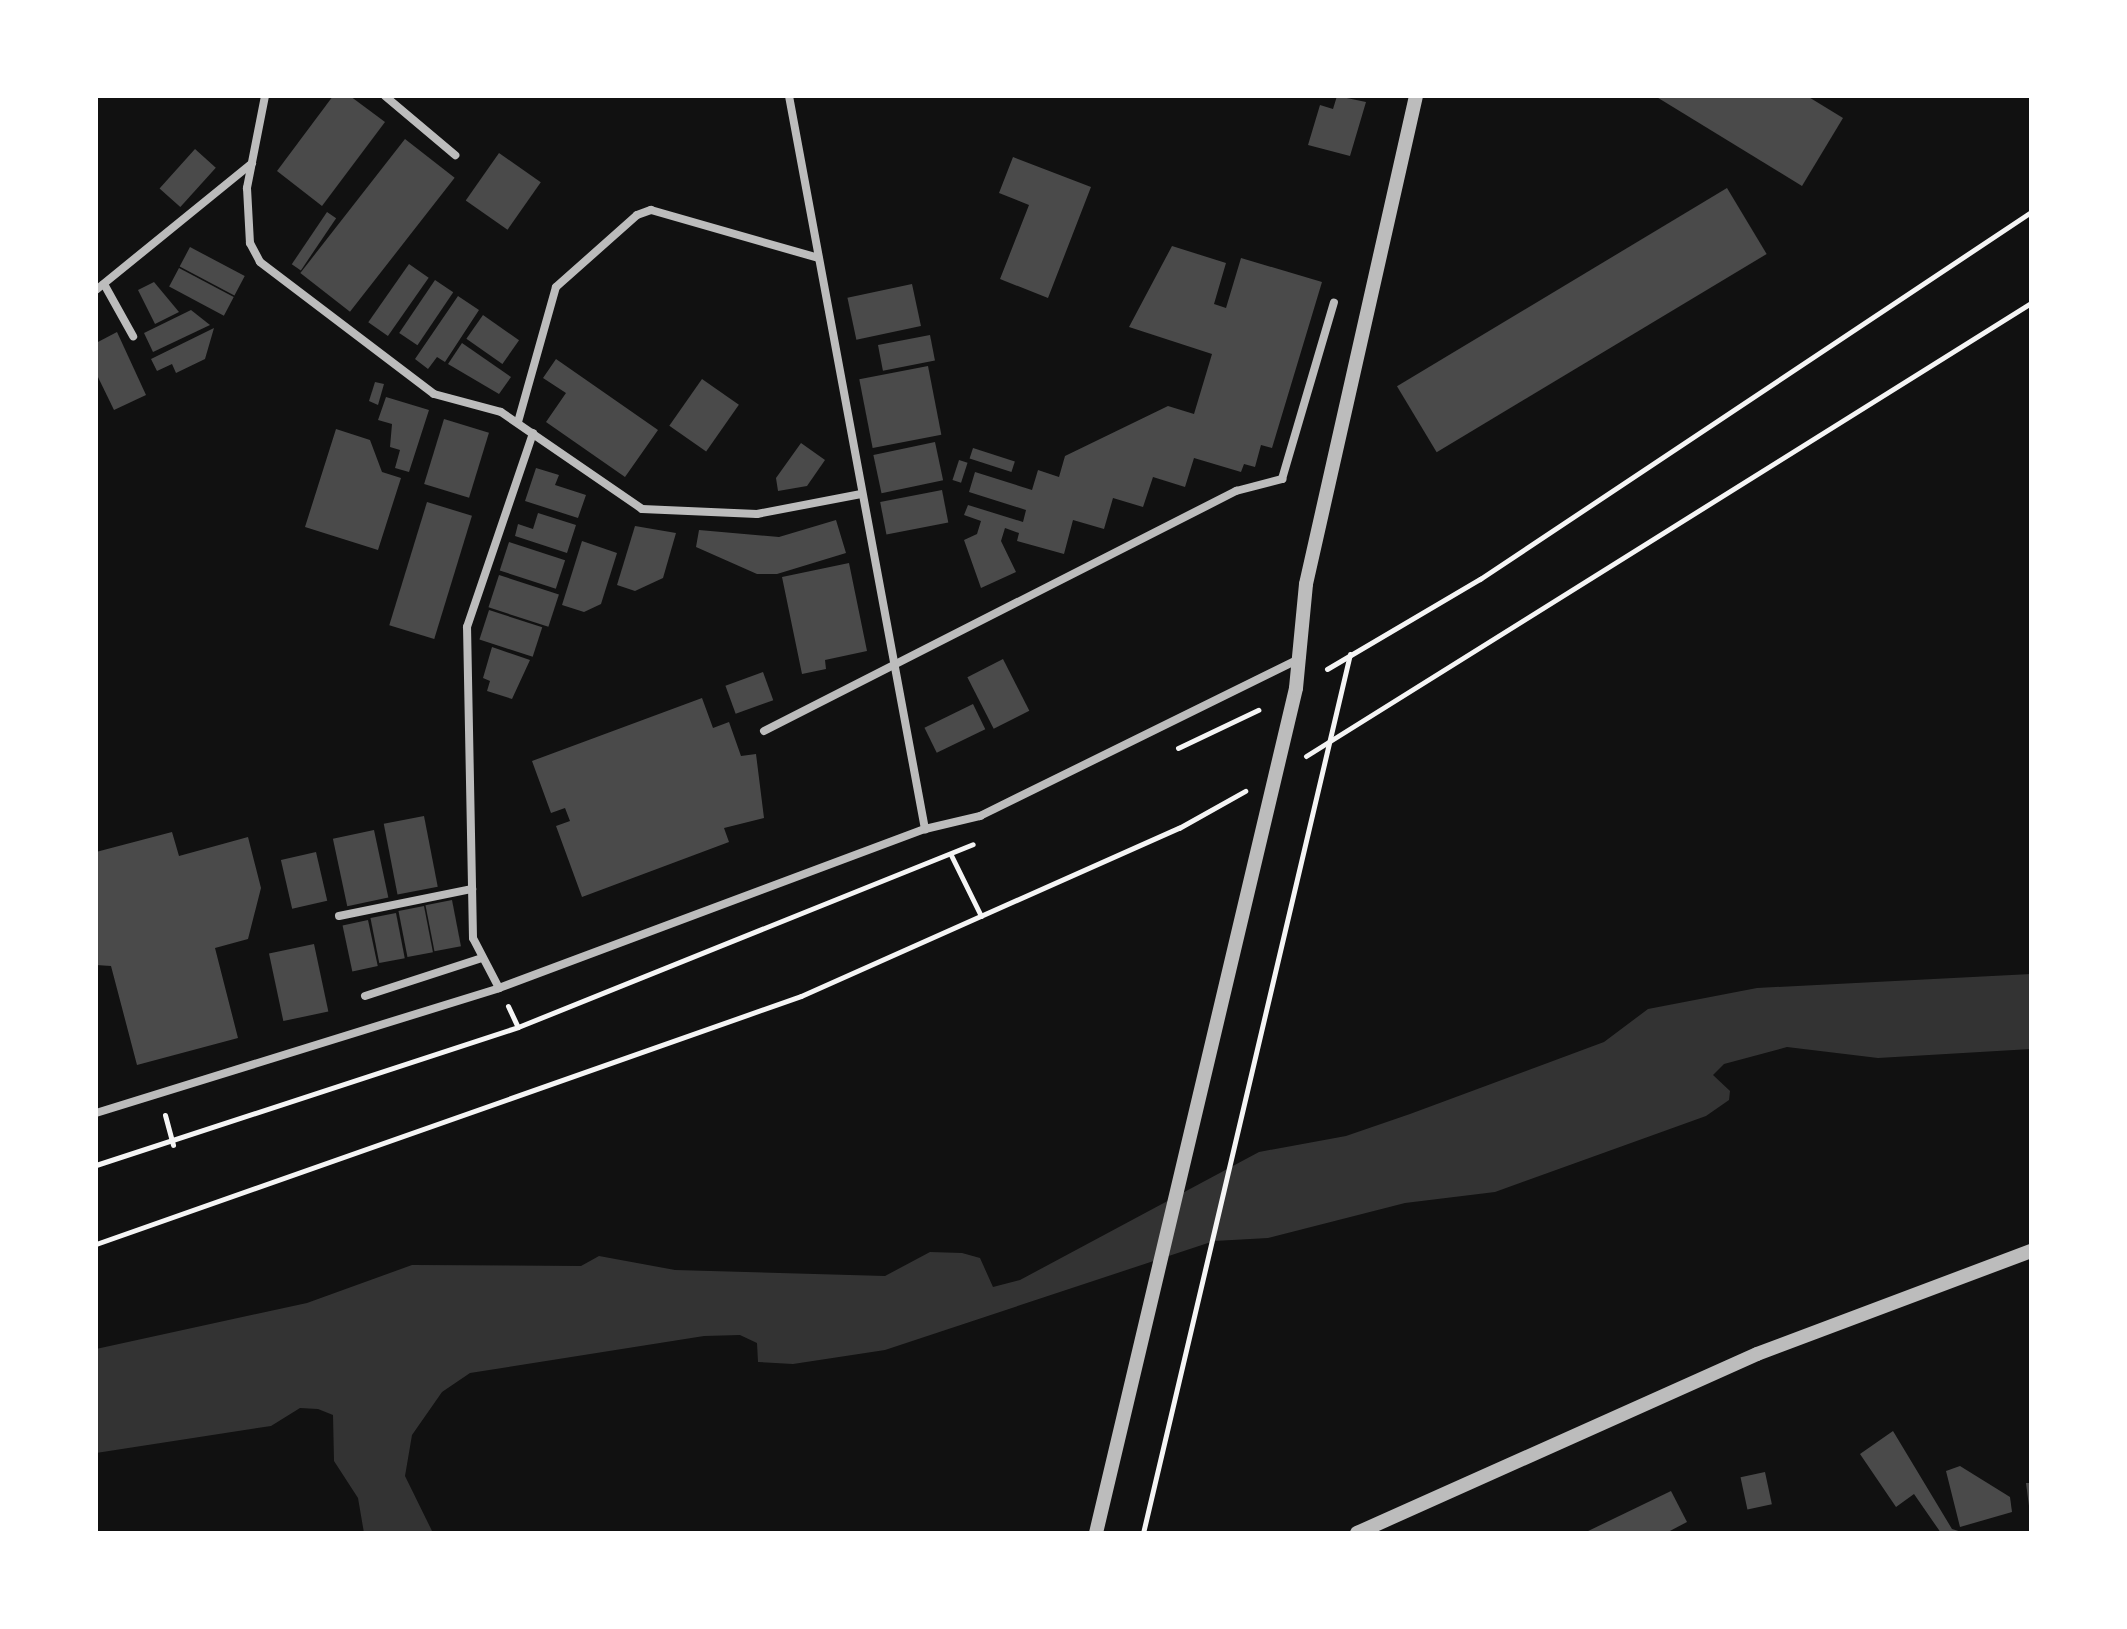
<!DOCTYPE html>
<html>
<head>
<meta charset="utf-8">
<style>
  body { margin:0 }
  #map { position:relative; width:2127px; height:1629px; overflow:hidden; background:#111; font-family:"Fira Sans Condensed",sans-serif }
  div>[style] { position:absolute }
  .water>* { inset:0; background:#333 }
  .building>* { inset:0; background:#4a4a4a; transform-origin:0 0 }
  .path>* { height:5px; margin:-2.5px; padding:0 2.5px; transform-origin:2.5px; border-radius:2.5px; background:#f5f5f5 }
  .minor>* { height:8px; margin:-4px; padding:0 4px; transform-origin:4px; border-radius:4px; background:#bcbcbc }
  .tertiary>* { height:14px; margin:-7px; padding:0 7px; transform-origin:7px; border-radius:7px; background:#bcbcbc }
  span { translate:-50% -50%; white-space:nowrap; text-align:center; line-height:1.15; -webkit-text-stroke:8px #fff; paint-order:stroke }
  .frame { position:absolute; inset:0; border:98px solid #fff; pointer-events:none }
</style>
</head>
<body>
<div id="map">
  <div class="water">
    <i style="clip-path:polygon(2031px 974px,2031px 1049px,1878px 1058px,1787px 1047px,1724px 1064px,1713px 1075px,1730px 1091px,1729px 1100px,1706px 1116px,1495px 1192px,1405px 1203px,1268px 1238px,1214px 1241px,885px 1350px,793px 1364px,758px 1362px,757px 1343px,740px 1335px,704px 1336px,470px 1373px,442px 1392px,412px 1435px,405px 1476px,433px 1533px,364px 1533px,358px 1498px,334px 1461px,333px 1415px,318px 1409px,300px 1408px,271px 1426px,96px 1453px,96px 1349px,307px 1303px,412px 1265px,581px 1266px,599px 1256px,675px 1270px,885px 1276px,930px 1252px,962px 1253px,980px 1258px,993px 1287px,1020px 1280px,1259px 1152px,1346px 1136px,1410px 1114px,1604px 1042px,1648px 1009px,1757px 988px)"></i>
  </div>
  <div class="building">
    <i style="clip-path:polygon(333px 96px,350px 96px,385px 122px,322px 206px,277px 171px)"></i>
    <i style="clip-path:polygon(1337px 96px,1366px 102px,1350px 156px,1308px 145px,1320px 105px,1333px 109px)"></i>
    <i style="clip-path:polygon(1655px 96px,1807px 96px,1843px 118px,1802px 186px)"></i>
    <i style="left:405px;top:139px;width:63px;height:170px;rotate:38deg"></i>
    <i style="left:195px;top:149px;width:28px;height:53px;rotate:42deg"></i>
    <i style="left:499px;top:153px;width:51px;height:58px;rotate:35deg"></i>
    <i style="clip-path:polygon(1013px 157px,1091px 187px,1048px 298px,1000px 279px,1029px 205px,999px 193px)"></i>
    <i style="left:1727px;top:188px;width:77px;height:385px;rotate:59deg"></i>
    <i style="left:327px;top:212px;width:11px;height:63px;rotate:34deg"></i>
    <i style="clip-path:polygon(1172px 246px,1226px 263px,1214px 304px,1226px 308px,1241px 258px,1322px 282px,1272px 448px,1261px 445px,1255px 467px,1244px 464px,1241px 472px,1194px 458px,1185px 487px,1153px 477px,1143px 507px,1113px 498px,1104px 529px,1073px 520px,1064px 554px,1017px 541px,1019px 533px,1005px 528px,1001px 541px,1016px 572px,981px 588px,964px 540px,977px 534px,981px 521px,964px 515px,968px 505px,1023px 522px,1026px 510px,969px 492px,975px 472px,1032px 490px,1038px 470px,1059px 477px,1065px 456px,1168px 406px,1194px 414px,1212px 354px,1129px 327px)"></i>
    <i style="left:190px;top:247px;width:62px;height:22px;rotate:28deg"></i>
    <i style="left:409px;top:264px;width:24px;height:71px;rotate:35deg"></i>
    <i style="left:179px;top:268px;width:62px;height:21px;rotate:28deg"></i>
    <i style="left:435px;top:280px;width:22px;height:64px;rotate:34deg"></i>
    <i style="clip-path:polygon(154px 282px,179px 312px,155px 324px,138px 290px)"></i>
    <i style="left:912px;top:284px;width:43px;height:66px;rotate:78deg"></i>
    <i style="clip-path:polygon(458px 296px,479px 310px,445px 362px,437px 357px,428px 369px,415px 359px)"></i>
    <i style="clip-path:polygon(191px 310px,210px 325px,153px 352px,144px 333px)"></i>
    <i style="left:483px;top:315px;width:44px;height:29px;rotate:35deg"></i>
    <i style="clip-path:polygon(214px 328px,205px 359px,176px 373px,172px 364px,157px 371px,151px 359px)"></i>
    <i style="clip-path:polygon(117px 332px,146px 395px,114px 410px,96px 373px,96px 343px)"></i>
    <i style="left:930px;top:335px;width:26px;height:53px;rotate:79deg"></i>
    <i style="clip-path:polygon(462px 343px,511px 377px,499px 394px,448px 364px)"></i>
    <i style="clip-path:polygon(556px 359px,658px 430px,625px 477px,546px 422px,566px 393px,543px 378px)"></i>
    <i style="left:928px;top:366px;width:70px;height:70px;rotate:79deg"></i>
    <i style="left:702px;top:379px;width:45px;height:57px;rotate:35deg"></i>
    <i style="clip-path:polygon(375px 382px,384px 384px,378px 405px,369px 401px)"></i>
    <i style="clip-path:polygon(386px 397px,429px 410px,409px 472px,395px 468px,400px 450px,390px 447px,392px 424px,378px 420px)"></i>
    <i style="left:444px;top:419px;width:47px;height:68px;rotate:17deg"></i>
    <i style="clip-path:polygon(336px 429px,370px 440px,382px 472px,401px 478px,378px 550px,305px 527px)"></i>
    <i style="left:935px;top:442px;width:39px;height:63px;rotate:78deg"></i>
    <i style="clip-path:polygon(801px 443px,825px 460px,807px 486px,778px 491px,776px 478px)"></i>
    <i style="left:973px;top:448px;width:44px;height:11px;rotate:18deg"></i>
    <i style="left:959px;top:460px;width:9px;height:21px;rotate:18deg"></i>
    <i style="clip-path:polygon(536px 468px,559px 475px,555px 485px,586px 495px,578px 518px,525px 501px)"></i>
    <i style="left:942px;top:490px;width:33px;height:63px;rotate:79deg"></i>
    <i style="left:427px;top:502px;width:47px;height:129px;rotate:17deg"></i>
    <i style="clip-path:polygon(538px 513px,576px 525px,567px 553px,515px 536px,518px 524px,533px 529px)"></i>
    <i style="clip-path:polygon(836px 520px,846px 553px,777px 574px,757px 574px,696px 547px,699px 530px,779px 537px)"></i>
    <i style="clip-path:polygon(635px 526px,676px 533px,663px 578px,635px 591px,617px 585px)"></i>
    <i style="clip-path:polygon(582px 541px,617px 553px,601px 604px,584px 612px,562px 605px)"></i>
    <i style="left:509px;top:542px;width:59px;height:30px;rotate:18deg"></i>
    <i style="clip-path:polygon(849px 563px,867px 651px,825px 660px,826px 669px,802px 674px,782px 577px)"></i>
    <i style="left:499px;top:575px;width:63px;height:34px;rotate:18deg"></i>
    <i style="left:489px;top:610px;width:56px;height:31px;rotate:18deg"></i>
    <i style="clip-path:polygon(492px 647px,530px 660px,512px 699px,487px 691px,490px 681px,483px 678px)"></i>
    <i style="left:1003px;top:659px;width:58px;height:40px;rotate:63deg"></i>
    <i style="left:763px;top:672px;width:30px;height:40px;rotate:70deg"></i>
    <i style="clip-path:polygon(702px 698px,713px 728px,729px 722px,741px 756px,756px 754px,764px 818px,724px 828px,729px 842px,582px 897px,556px 826px,570px 821px,565px 808px,551px 813px,532px 761px)"></i>
    <i style="left:973px;top:704px;width:28px;height:54px;rotate:64deg"></i>
    <i style="left:424px;top:816px;width:72px;height:41px;rotate:79deg"></i>
    <i style="left:374px;top:830px;width:69px;height:42px;rotate:78deg"></i>
    <i style="clip-path:polygon(172px 832px,179px 856px,248px 837px,261px 888px,248px 939px,215px 948px,238px 1038px,137px 1065px,111px 966px,96px 965px,96px 852px)"></i>
    <i style="left:316px;top:852px;width:50px;height:36px;rotate:77deg"></i>
    <i style="left:452px;top:900px;width:47px;height:27px;rotate:79deg"></i>
    <i style="left:424px;top:906px;width:47px;height:26px;rotate:79deg"></i>
    <i style="left:396px;top:913px;width:46px;height:26px;rotate:79deg"></i>
    <i style="left:368px;top:920px;width:47px;height:26px;rotate:78deg"></i>
    <i style="left:314px;top:944px;width:69px;height:46px;rotate:78deg"></i>
    <i style="clip-path:polygon(1893px 1431px,1952px 1529px,1965px 1533px,1941px 1533px,1914px 1494px,1896px 1507px,1860px 1454px)"></i>
    <i style="clip-path:polygon(1960px 1466px,2010px 1497px,2012px 1512px,1960px 1527px,1946px 1471px)"></i>
    <i style="left:1765px;top:1472px;width:33px;height:25px;rotate:78deg"></i>
    <i style="clip-path:polygon(2026px 1483px,2031px 1483px,2031px 1506px,2029px 1506px)"></i>
    <i style="clip-path:polygon(1671px 1491px,1687px 1522px,1666px 1533px,1584px 1533px)"></i>
  </div>
  <div class="path">
    <i style="left:1327px;top:669px;width:178px;rotate:-30.5deg"></i>
    <i style="left:1480px;top:579px;width:662px;rotate:-33.67deg"></i>
    <i style="left:1178px;top:748px;width:89px;rotate:-25.4deg"></i>
    <i style="left:1306px;top:756px;width:855px;rotate:-32deg"></i>
    <i style="left:951px;top:855px;width:68px;rotate:63.8deg"></i>
    <i style="left:508px;top:1006px;width:23px;rotate:65deg"></i>
    <i style="left:165px;top:1115px;width:31px;rotate:75deg"></i>
    <i style="left:96px;top:1165px;width:444px;rotate:-18.1deg"></i>
    <i style="left:518px;top:1027px;width:490px;rotate:-21.9deg"></i>
    <i style="left:96px;top:1244px;width:747px;rotate:-19.38deg"></i>
    <i style="left:801px;top:996px;width:414px;rotate:-24deg"></i>
    <i style="left:1179px;top:828px;width:76px;rotate:-29.3deg"></i>
    <i style="left:1143px;top:1533px;width:903px;rotate:-76.75deg"></i>
  </div>
  <div class="minor">
    <i style="left:265px;top:96px;width:94px;rotate:101.1deg"></i>
    <i style="left:247px;top:188px;width:55px;rotate:86.9deg"></i>
    <i style="left:250px;top:243px;width:21px;rotate:62deg"></i>
    <i style="left:260px;top:262px;width:218px;rotate:37.2deg"></i>
    <i style="left:434px;top:394px;width:69px;rotate:15deg"></i>
    <i style="left:501px;top:412px;width:171px;rotate:34.5deg"></i>
    <i style="left:642px;top:509px;width:115px;rotate:2.5deg"></i>
    <i style="left:757px;top:514px;width:106px;rotate:-10.9deg"></i>
    <i style="left:385px;top:96px;width:92px;rotate:40.1deg"></i>
    <i style="left:789px;top:96px;width:746px;rotate:79.49deg"></i>
    <i style="left:104px;top:284px;width:60px;rotate:60.9deg"></i>
    <i style="left:96px;top:290px;width:201px;rotate:-39.1deg"></i>
    <i style="left:518px;top:422px;width:140px;rotate:-74.3deg"></i>
    <i style="left:556px;top:287px;width:108px;rotate:-41.6deg"></i>
    <i style="left:637px;top:215px;width:15px;rotate:-20deg"></i>
    <i style="left:651px;top:210px;width:174px;rotate:16deg"></i>
    <i style="left:764px;top:731px;width:530px;rotate:-26.95deg"></i>
    <i style="left:1236px;top:491px;width:48px;rotate:-14.6deg"></i>
    <i style="left:1282px;top:479px;width:184px;rotate:-73.6deg"></i>
    <i style="left:339px;top:916px;width:136px;rotate:-11.5deg"></i>
    <i style="left:499px;top:988px;width:56px;rotate:-117.5deg"></i>
    <i style="left:473px;top:938px;width:311px;rotate:-91.1deg"></i>
    <i style="left:467px;top:627px;width:205px;rotate:-71.2deg"></i>
    <i style="left:365px;top:996px;width:123px;rotate:-18deg"></i>
    <i style="left:96px;top:1113px;width:422px;rotate:-17.2deg"></i>
    <i style="left:499px;top:988px;width:455px;rotate:-20.5deg"></i>
    <i style="left:925px;top:829px;width:57px;rotate:-13.3deg"></i>
    <i style="left:980px;top:816px;width:358px;rotate:-26.2deg"></i>
  </div>
  <div class="tertiary">
    <i style="left:1096px;top:1533px;width:868px;rotate:-76.68deg"></i>
    <i style="left:1296px;top:688px;width:104px;rotate:-84.5deg"></i>
    <i style="left:1306px;top:584px;width:500px;rotate:-77.3deg"></i>
    <i style="left:1357px;top:1533px;width:438px;rotate:-24.1deg"></i>
    <i style="left:1757px;top:1354px;width:293px;rotate:-20.6deg"></i>
  </div>
  <div class="frame"></div>
</div>
</body>
</html>
